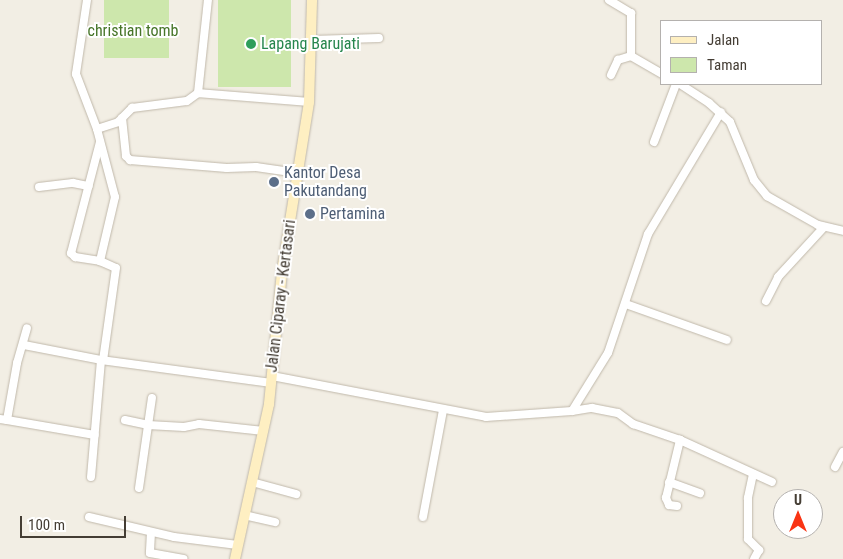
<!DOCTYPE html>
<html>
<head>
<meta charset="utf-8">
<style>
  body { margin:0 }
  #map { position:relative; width:843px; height:559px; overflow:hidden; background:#f2eee4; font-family:"Roboto Condensed",sans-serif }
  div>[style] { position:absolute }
  .green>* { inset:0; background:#cde7ac; transform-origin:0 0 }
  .roads { filter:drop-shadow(0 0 1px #c0b8aa) drop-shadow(0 0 1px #c0b8aa) }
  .minor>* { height:8px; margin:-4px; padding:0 4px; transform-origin:4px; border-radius:4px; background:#fff }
  .secondary>* { height:10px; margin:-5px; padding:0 5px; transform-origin:5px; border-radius:5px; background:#feefc2 }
  .dots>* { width:14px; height:14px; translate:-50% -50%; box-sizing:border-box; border:2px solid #fff; border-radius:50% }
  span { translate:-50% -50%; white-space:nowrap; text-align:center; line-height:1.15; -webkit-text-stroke:4px #fff; paint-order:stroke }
  .park-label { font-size:16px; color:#467528 }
  .leisure-label { font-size:16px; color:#27864d }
  .left { translate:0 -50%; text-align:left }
  .service-label { font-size:16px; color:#4e5e75 }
  .street-label { font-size:16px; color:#443d34 }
  .legend { position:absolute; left:660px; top:20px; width:162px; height:65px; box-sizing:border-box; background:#fff; border:1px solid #b4b1ae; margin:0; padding:6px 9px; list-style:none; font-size:15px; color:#443d34 }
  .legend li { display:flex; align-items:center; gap:10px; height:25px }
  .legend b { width:25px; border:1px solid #b4b1ae }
  .north { position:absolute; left:773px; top:489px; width:50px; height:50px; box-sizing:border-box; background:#fff; border:1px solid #b4b1ae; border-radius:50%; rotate:0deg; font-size:14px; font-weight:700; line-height:20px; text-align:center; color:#443d34 }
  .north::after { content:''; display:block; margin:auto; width:18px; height:22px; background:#f93414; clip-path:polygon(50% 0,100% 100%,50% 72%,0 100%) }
  .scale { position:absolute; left:20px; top:516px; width:106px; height:22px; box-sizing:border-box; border:2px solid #443d34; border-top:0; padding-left:6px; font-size:15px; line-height:18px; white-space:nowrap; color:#443d34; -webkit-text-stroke:4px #fff; paint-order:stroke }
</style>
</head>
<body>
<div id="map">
  <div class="green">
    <i style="left:104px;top:0;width:65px;height:58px"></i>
    <i style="left:218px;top:0;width:73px;height:87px"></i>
  </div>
  <div class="roads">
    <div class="minor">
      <i style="left:87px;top:0;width:75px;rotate:98.5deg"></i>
      <i style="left:76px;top:74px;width:59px;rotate:69.1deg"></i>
      <i style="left:97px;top:129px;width:70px;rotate:75.2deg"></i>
      <i style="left:115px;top:197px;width:66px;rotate:103.2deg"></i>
      <i style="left:609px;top:0;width:26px;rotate:31deg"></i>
      <i style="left:631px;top:13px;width:43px;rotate:90deg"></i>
      <i style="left:631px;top:56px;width:36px;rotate:30deg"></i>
      <i style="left:312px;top:40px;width:67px;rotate:-1.7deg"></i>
      <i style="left:611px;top:75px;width:17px;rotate:-65deg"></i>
      <i style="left:618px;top:60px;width:14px;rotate:-17deg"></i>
      <i style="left:680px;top:84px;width:35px;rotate:33deg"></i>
      <i style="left:709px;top:103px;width:28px;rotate:42deg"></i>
      <i style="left:730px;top:122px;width:63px;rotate:67.5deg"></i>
      <i style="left:754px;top:180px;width:21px;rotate:51deg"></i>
      <i style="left:767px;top:196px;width:59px;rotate:29.6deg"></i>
      <i style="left:818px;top:225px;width:26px;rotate:13deg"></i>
      <i style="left:198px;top:93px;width:111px;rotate:4.6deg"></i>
      <i style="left:122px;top:118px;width:38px;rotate:84deg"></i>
      <i style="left:126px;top:156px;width:6px;rotate:45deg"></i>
      <i style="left:130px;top:160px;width:97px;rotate:4.7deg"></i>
      <i style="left:227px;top:168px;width:29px;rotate:-2deg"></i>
      <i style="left:256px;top:167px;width:42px;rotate:8.1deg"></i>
      <i style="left:97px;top:129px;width:22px;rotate:-18deg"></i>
      <i style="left:118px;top:122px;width:20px;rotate:-45deg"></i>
      <i style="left:132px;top:108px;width:55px;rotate:-7.3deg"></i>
      <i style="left:187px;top:101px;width:14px;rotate:-36deg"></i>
      <i style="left:198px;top:93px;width:94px;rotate:-83.9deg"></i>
      <i style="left:100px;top:142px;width:115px;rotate:104.6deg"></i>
      <i style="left:71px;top:253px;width:6px;rotate:45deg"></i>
      <i style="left:75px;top:257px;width:25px;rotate:9deg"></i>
      <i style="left:100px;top:261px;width:17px;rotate:24deg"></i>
      <i style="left:116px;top:268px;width:93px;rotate:98deg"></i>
      <i style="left:654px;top:142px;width:62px;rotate:-69.2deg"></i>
      <i style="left:39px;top:187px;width:34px;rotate:-7deg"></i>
      <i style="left:73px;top:183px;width:16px;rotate:11deg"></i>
      <i style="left:766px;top:301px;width:27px;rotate:-63deg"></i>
      <i style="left:778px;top:277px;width:68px;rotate:-47.4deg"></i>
      <i style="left:626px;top:304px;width:107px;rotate:19.6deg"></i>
      <i style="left:24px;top:345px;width:78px;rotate:11deg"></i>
      <i style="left:101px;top:360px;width:172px;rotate:7.7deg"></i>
      <i style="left:272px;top:376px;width:218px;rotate:10.8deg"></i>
      <i style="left:486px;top:417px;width:86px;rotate:-4deg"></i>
      <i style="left:572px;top:411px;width:68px;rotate:-58.2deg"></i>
      <i style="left:608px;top:353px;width:126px;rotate:-71.4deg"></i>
      <i style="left:648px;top:234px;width:142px;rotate:-59.1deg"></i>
      <i style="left:572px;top:411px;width:20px;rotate:-9deg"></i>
      <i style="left:592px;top:408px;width:26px;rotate:11deg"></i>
      <i style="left:618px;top:413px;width:19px;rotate:36deg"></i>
      <i style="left:633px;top:424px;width:50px;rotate:18.8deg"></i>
      <i style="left:680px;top:440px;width:101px;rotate:24.5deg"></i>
      <i style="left:0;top:419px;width:7px;rotate:8deg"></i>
      <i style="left:7px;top:420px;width:58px;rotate:-80deg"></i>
      <i style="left:17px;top:363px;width:36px;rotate:-74deg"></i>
      <i style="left:7px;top:420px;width:89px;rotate:9.7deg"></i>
      <i style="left:125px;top:420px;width:24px;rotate:12deg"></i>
      <i style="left:148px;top:425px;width:36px;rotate:3deg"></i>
      <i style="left:184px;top:427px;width:15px;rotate:-11deg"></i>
      <i style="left:199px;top:424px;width:65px;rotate:6.1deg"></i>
      <i style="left:835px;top:467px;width:17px;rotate:-62deg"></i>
      <i style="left:753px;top:474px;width:25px;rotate:102deg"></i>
      <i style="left:748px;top:498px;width:41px;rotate:90deg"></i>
      <i style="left:748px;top:539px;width:16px;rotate:45deg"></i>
      <i style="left:759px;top:550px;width:10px;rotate:119deg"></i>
      <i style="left:91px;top:477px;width:117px;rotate:-85.1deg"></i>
      <i style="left:252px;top:482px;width:46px;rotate:15.3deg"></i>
      <i style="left:669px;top:482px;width:33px;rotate:20deg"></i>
      <i style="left:139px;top:488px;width:91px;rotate:-81.8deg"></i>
      <i style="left:677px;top:506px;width:8px;rotate:-173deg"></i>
      <i style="left:669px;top:505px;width:8px;rotate:-113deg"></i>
      <i style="left:666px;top:498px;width:60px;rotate:-76.4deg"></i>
      <i style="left:244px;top:515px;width:32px;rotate:13deg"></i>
      <i style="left:89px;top:517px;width:87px;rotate:13.2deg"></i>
      <i style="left:174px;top:537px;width:64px;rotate:7.1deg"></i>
      <i style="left:423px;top:517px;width:109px;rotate:-79.4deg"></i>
      <i style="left:151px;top:532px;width:21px;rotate:93deg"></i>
      <i style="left:150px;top:553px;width:34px;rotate:10deg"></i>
    </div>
    <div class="secondary">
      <i style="left:235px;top:559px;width:159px;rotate:-77.6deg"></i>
      <i style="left:269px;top:404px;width:134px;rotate:-84.4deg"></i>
      <i style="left:282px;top:271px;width:171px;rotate:-80.9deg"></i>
      <i style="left:309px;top:102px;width:102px;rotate:-88.3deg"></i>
    </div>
  </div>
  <div class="dots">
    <i style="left:251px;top:44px;background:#2e9e5b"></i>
    <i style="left:274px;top:182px;background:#5c6f8a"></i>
    <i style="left:310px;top:214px;background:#5c6f8a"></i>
  </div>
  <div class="park-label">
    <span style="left:133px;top:31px">christian tomb</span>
  </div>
  <div class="leisure-label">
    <span class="left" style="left:261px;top:44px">Lapang Barujati</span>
  </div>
  <div class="service-label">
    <span class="left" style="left:284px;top:182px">Kantor Desa<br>Pakutandang</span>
    <span class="left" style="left:320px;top:214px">Pertamina</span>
  </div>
  <div class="street-label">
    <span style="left:281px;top:296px;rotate:-83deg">Jalan Ciparay - Kertasari</span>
  </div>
  <ul class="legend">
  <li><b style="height:6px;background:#feefc2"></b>Jalan</li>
  <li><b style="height:14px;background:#cde7ac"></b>Taman</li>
  </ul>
  <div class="north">U</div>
  <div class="scale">100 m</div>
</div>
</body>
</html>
